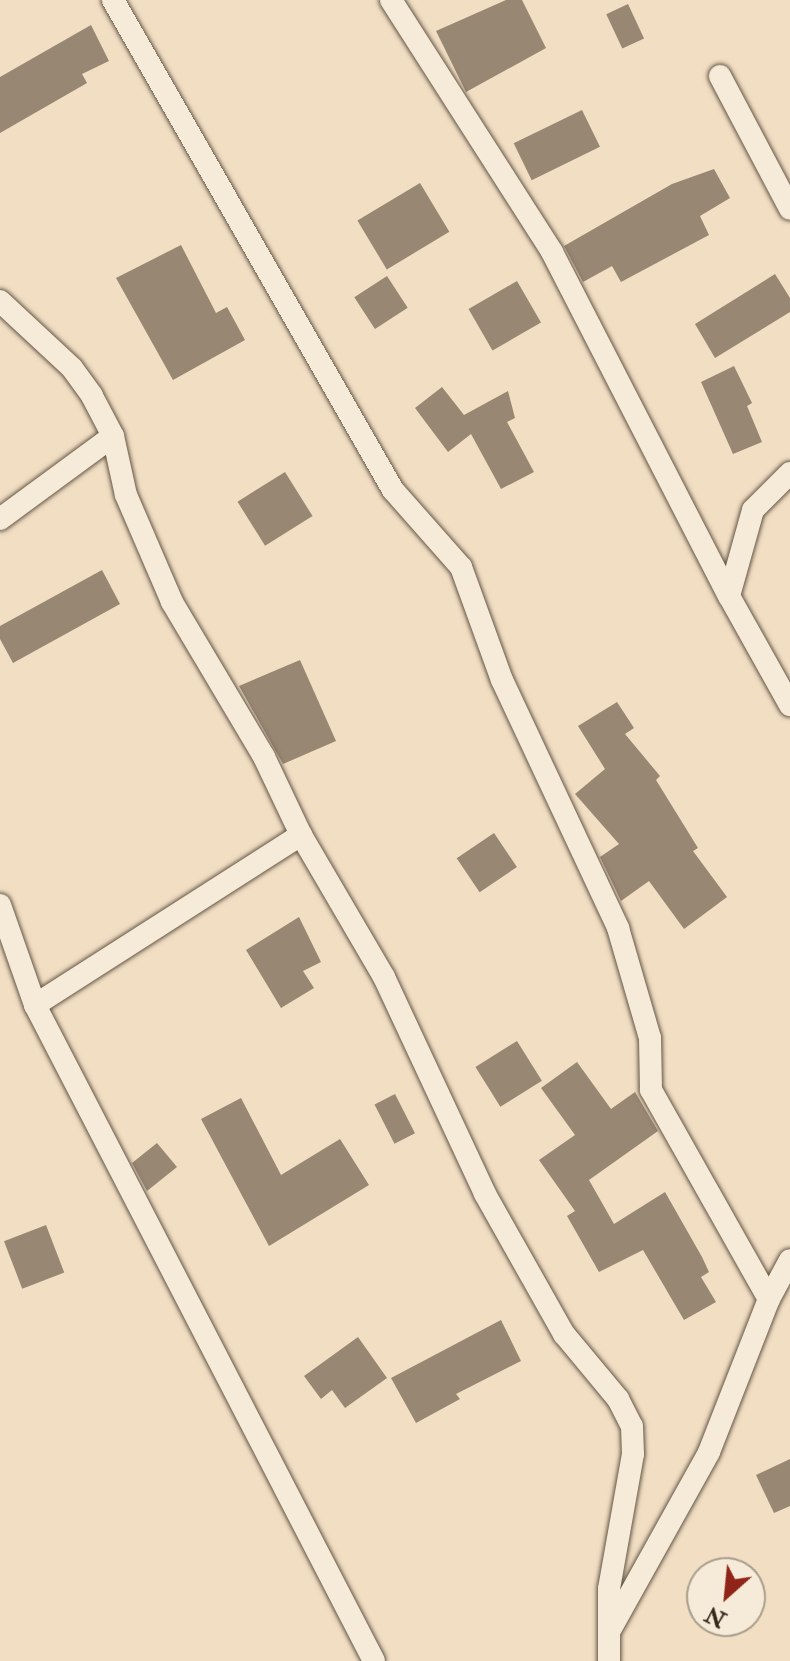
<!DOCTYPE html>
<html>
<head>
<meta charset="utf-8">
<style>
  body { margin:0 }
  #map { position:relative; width:790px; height:1661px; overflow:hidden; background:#f1dec3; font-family:"IM FELL Double Pica",serif }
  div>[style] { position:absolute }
  .building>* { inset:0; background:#978773; transform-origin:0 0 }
  .roads { filter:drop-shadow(0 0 2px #645646) drop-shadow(0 0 2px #645646) }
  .street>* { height:22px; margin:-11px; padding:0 11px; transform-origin:11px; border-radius:11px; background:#f6ead8 }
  span { translate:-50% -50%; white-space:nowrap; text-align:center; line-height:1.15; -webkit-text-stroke:6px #f6ead8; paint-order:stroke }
  .north { position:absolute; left:686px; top:1557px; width:80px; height:80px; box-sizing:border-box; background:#f6ead8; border:2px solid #a99d8d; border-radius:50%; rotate:207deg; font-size:22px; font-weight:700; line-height:32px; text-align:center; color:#35291c }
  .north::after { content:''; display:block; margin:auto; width:28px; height:36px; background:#8f2418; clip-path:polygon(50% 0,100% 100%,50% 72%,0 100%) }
</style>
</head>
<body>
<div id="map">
  <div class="building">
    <i style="clip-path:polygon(506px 0,522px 0,546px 48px,466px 92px,436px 31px)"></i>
    <i style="left:628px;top:4px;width:38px;height:24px;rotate:65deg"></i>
    <i style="clip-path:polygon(91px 25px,109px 61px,82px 74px,87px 83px,0 133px,0 77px)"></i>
    <i style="left:582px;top:110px;width:41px;height:76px;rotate:64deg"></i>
    <i style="clip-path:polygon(714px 169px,730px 198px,700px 216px,709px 235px,621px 282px,612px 266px,583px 282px,564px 246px,672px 184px)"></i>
    <i style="left:420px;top:183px;width:57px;height:73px;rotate:59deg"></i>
    <i style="clip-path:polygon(181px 245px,216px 313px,227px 307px,245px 340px,173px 380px,116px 278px)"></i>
    <i style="clip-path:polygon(775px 274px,790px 298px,790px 312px,715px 358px,695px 324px)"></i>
    <i style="left:387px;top:276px;width:38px;height:39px;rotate:57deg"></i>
    <i style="left:517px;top:281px;width:48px;height:56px;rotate:60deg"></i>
    <i style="clip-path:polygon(734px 366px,752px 403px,747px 406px,762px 442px,733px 454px,701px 382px)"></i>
    <i style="clip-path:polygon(442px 387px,464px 415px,508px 391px,515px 418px,507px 422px,534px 472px,501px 489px,471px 434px,448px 452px,415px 408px)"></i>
    <i style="left:285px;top:472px;width:52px;height:56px;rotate:58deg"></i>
    <i style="clip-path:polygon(102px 570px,120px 604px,13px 663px,0 639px,0 626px)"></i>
    <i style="clip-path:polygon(300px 660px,336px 741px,283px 764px,239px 686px)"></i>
    <i style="clip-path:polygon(617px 702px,634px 728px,625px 734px,660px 776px,656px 780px,698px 848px,693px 851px,727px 897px,684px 929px,649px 881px,621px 901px,600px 857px,619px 844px,575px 794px,605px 769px,578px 726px)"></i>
    <i style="left:494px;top:833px;width:41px;height:45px;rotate:56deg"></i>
    <i style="clip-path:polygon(299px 917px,321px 962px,303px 971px,314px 988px,281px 1008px,246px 950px)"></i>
    <i style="left:517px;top:1041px;width:47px;height:49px;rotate:58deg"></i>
    <i style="clip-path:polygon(577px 1062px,611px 1109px,635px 1092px,658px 1131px,589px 1180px,614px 1224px,665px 1192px,702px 1257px,709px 1272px,701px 1277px,716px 1302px,684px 1320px,643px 1250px,599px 1272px,567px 1216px,575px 1211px,539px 1160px,575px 1135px,541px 1088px)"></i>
    <i style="left:395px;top:1094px;width:44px;height:23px;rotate:63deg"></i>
    <i style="clip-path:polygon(241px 1098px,281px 1175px,340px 1139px,369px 1185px,269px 1246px,201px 1119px)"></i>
    <i style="clip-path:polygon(157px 1143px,177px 1167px,147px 1191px,132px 1163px)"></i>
    <i style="left:46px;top:1225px;width:51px;height:45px;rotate:69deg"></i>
    <i style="clip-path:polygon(501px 1320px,521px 1361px,456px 1394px,460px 1399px,416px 1423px,391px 1378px)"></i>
    <i style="clip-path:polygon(358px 1337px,387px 1378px,345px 1408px,332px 1390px,321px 1399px,304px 1376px)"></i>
    <i style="clip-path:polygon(790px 1459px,790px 1506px,774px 1513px,756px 1475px)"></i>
  </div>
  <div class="roads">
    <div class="street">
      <i style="left:113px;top:0;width:564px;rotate:60.26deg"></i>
      <i style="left:393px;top:490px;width:103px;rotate:48.6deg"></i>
      <i style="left:461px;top:567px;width:120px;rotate:70.1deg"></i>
      <i style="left:502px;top:680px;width:274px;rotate:64.9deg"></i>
      <i style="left:618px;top:928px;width:115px;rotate:73.8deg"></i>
      <i style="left:650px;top:1038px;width:52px;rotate:88.9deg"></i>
      <i style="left:651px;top:1090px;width:240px;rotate:60.6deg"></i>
      <i style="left:391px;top:0;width:299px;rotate:57.4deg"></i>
      <i style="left:552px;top:252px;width:387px;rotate:62.8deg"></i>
      <i style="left:720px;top:76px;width:150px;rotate:62.2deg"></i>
      <i style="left:0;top:301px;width:98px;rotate:42.9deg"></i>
      <i style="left:72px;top:368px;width:34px;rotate:54deg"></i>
      <i style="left:92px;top:396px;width:45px;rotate:62.3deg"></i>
      <i style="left:113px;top:436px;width:60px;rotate:77.6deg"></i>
      <i style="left:126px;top:495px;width:116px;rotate:66.7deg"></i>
      <i style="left:172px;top:602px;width:180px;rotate:59.3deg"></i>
      <i style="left:264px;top:757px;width:86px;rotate:64.6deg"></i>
      <i style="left:301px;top:835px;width:164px;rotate:59.7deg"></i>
      <i style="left:384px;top:977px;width:239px;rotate:65deg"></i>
      <i style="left:485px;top:1194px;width:161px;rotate:60.6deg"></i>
      <i style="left:564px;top:1334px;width:85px;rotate:50.3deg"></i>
      <i style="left:618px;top:1399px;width:30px;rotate:63deg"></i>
      <i style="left:632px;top:1426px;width:28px;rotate:88deg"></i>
      <i style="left:633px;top:1454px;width:137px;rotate:100.1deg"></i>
      <i style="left:609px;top:1589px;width:43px;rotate:90deg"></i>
      <i style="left:790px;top:473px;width:52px;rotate:135deg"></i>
      <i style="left:753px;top:510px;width:89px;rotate:105.6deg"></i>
      <i style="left:729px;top:596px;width:125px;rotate:60.8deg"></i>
      <i style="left:0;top:519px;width:140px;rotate:-36.3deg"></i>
      <i style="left:0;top:905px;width:106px;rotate:70.7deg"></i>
      <i style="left:35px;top:1005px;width:738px;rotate:62.67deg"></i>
      <i style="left:35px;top:1005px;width:316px;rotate:-32.6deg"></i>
      <i style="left:609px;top:1661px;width:29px;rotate:-90deg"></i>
      <i style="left:609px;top:1632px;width:206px;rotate:-60.9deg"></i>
      <i style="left:709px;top:1452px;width:164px;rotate:-68.6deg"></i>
      <i style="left:769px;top:1299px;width:44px;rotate:-61.7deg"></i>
    </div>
  </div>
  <div class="north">N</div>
</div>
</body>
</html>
